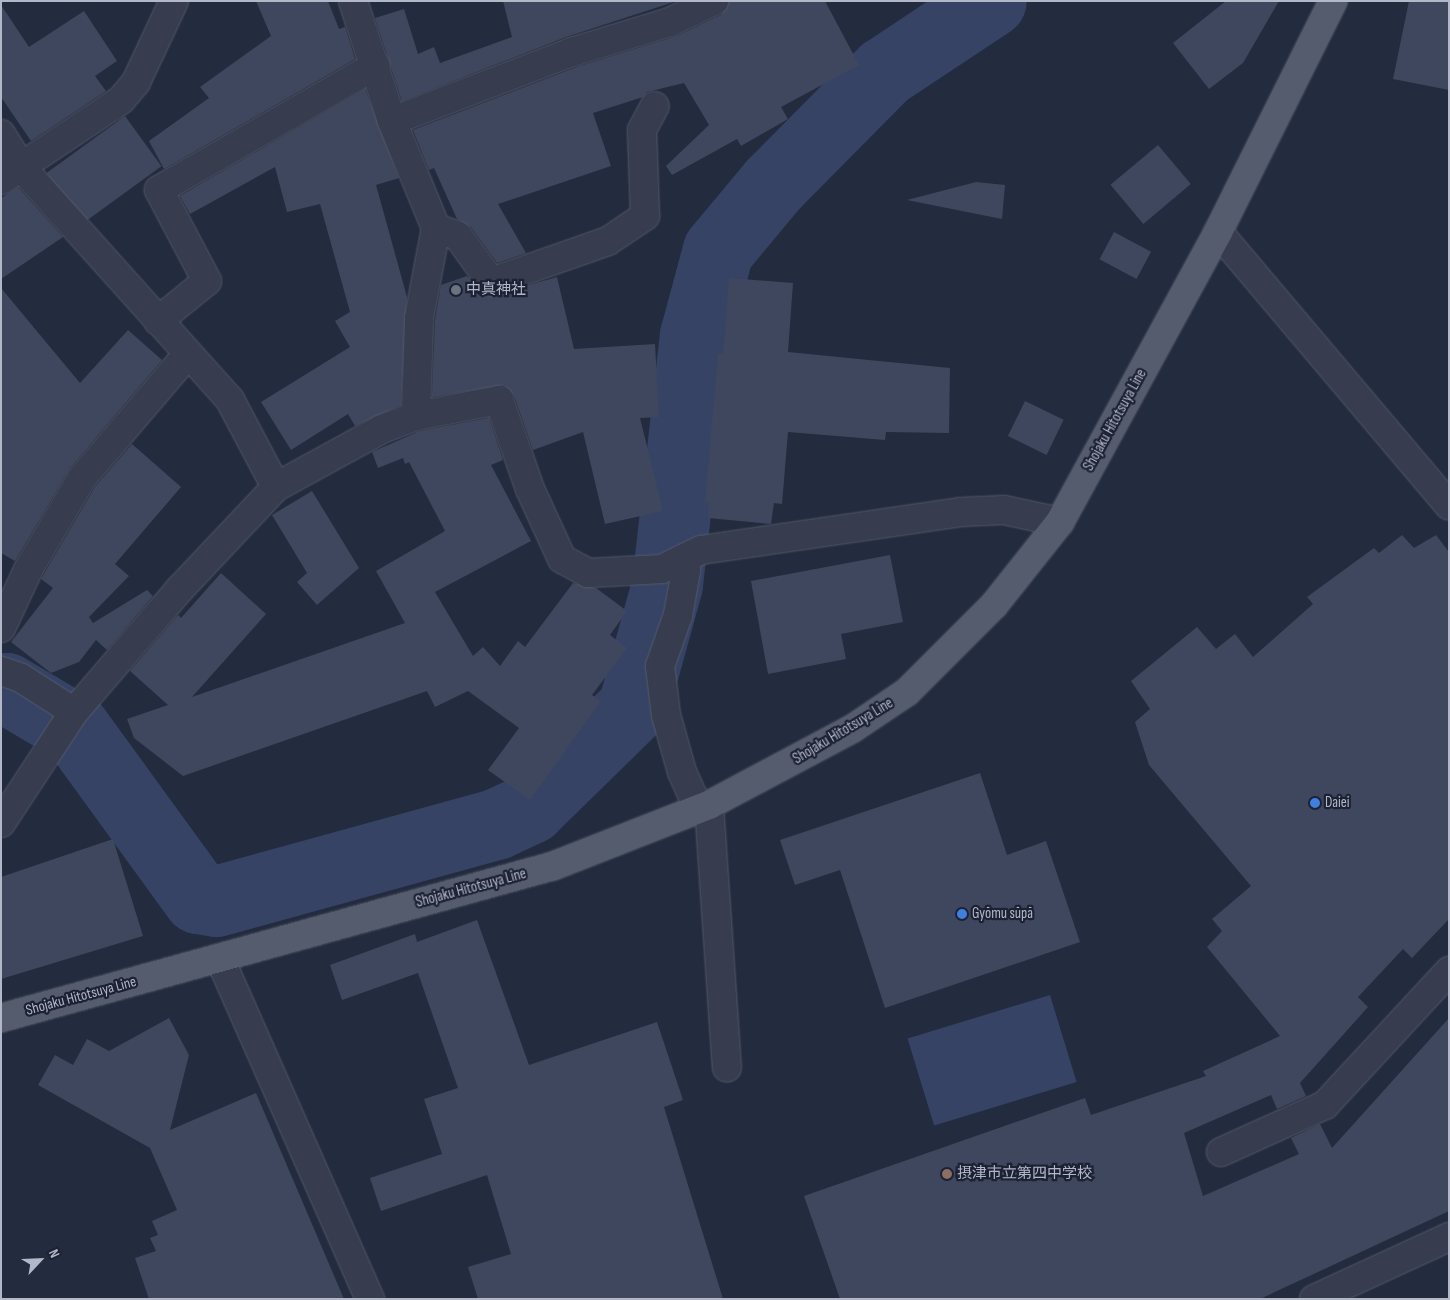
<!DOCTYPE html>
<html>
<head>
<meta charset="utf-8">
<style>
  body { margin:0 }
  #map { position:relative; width:1450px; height:1300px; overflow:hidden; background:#232b3e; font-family:"Sofia Sans Condensed","Noto Sans JP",sans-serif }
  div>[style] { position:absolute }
  .water>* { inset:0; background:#364365; transform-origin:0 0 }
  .river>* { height:71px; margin:-35.5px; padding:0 35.5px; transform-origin:35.5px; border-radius:35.5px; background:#364365 }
  .building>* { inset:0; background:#3f475e; transform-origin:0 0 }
  .roads { filter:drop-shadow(0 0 1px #525869) drop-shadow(0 0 1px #525869) }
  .minor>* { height:28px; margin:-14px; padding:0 14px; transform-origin:14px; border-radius:14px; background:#373d4e }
  .major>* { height:28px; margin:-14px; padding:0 14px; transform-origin:14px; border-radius:14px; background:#555c6e }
  .dots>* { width:14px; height:14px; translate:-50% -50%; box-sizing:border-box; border:2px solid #1c2233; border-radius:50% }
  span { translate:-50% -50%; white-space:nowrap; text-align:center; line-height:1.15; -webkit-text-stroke:4.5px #1c2233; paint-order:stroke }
  .poi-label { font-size:15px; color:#b3b8c9 }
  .left { translate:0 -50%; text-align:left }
  .street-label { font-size:15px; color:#b3b8c9 }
  .frame { position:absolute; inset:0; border:2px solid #b3b8c9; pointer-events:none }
  .north { position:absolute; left:15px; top:1235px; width:50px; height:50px; -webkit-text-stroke:4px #1c2233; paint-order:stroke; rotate:65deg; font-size:14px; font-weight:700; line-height:20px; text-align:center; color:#b3b8c9 }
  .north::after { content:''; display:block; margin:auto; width:18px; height:22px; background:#b3b8c9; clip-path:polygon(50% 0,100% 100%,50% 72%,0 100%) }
</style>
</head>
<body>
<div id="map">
  <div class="water">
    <i style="left:1050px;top:995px;width:91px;height:149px;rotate:73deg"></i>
  </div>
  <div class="river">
    <i style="left:1px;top:689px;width:5px;rotate:-11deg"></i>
    <i style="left:6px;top:688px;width:80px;rotate:30.7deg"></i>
    <i style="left:75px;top:729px;width:209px;rotate:54deg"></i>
    <i style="left:198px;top:898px;width:18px;rotate:9deg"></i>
    <i style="left:216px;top:901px;width:290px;rotate:-15.4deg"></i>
    <i style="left:496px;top:824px;width:38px;rotate:-25deg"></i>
    <i style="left:530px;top:808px;width:144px;rotate:-44.4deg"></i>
    <i style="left:633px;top:707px;width:128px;rotate:-74.5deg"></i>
    <i style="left:667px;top:584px;width:251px;rotate:-83.6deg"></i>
    <i style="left:695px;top:335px;width:88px;rotate:-74.9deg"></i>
    <i style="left:718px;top:250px;width:86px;rotate:-50.2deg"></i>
    <i style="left:773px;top:184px;width:158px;rotate:-45.3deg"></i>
    <i style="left:884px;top:72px;width:128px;rotate:-33.6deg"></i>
  </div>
  <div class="building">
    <i style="clip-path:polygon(256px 1px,328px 1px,339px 29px,345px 27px,355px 59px,164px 169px,149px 141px,209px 98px,200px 87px,271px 36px)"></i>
    <i style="clip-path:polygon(503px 1px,677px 1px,566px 37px,402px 101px,375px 18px,404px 9px,418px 54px,434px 47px,440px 63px,512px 37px)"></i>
    <i style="clip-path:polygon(729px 1px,825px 1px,859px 65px,781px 107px,788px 119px,741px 146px,737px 139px,672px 175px,666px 166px,709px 125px,684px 83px,647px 92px,643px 97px,593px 113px,611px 166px,498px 204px,526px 253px,497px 263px,471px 227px,457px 219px,434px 168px,429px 170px,413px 130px,577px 67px,677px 36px,721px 15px)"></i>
    <i style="clip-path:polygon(1226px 1px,1279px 1px,1243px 63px,1209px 89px,1173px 43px)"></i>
    <i style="clip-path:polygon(1409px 1px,1449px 1px,1449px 90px,1393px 79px)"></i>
    <i style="clip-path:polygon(1px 5px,29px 47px,84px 11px,117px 61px,95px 76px,106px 91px,31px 141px,1px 97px)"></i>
    <i style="clip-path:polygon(365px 89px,399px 178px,376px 185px,407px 297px,401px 405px,355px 426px,348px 414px,291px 450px,261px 402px,350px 347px,335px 321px,350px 312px,320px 204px,287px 212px,275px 167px,190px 214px,180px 196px)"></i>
    <i style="left:125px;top:116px;width:62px;height:97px;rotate:54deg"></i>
    <i style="left:1158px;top:145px;width:51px;height:62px;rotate:50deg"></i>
    <i style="clip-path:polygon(976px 182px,1005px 185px,1002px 219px,907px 200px)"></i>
    <i style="clip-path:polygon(18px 187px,63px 237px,1px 279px,1px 198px)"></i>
    <i style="left:1114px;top:232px;width:42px;height:31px;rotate:28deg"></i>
    <i style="clip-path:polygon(467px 276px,487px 297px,557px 277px,574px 349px,655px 344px,659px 417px,640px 418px,663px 511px,605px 524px,583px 432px,533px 450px,514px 395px,504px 385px,432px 397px,435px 320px,441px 285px)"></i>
    <i style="clip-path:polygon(729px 278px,793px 283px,788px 352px,950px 368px,949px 433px,886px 432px,885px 440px,788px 432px,782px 504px,774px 503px,771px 524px,708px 518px,709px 501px,705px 502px,718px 354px,723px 354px)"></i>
    <i style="clip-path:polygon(1px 288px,80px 383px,128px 330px,162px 360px,70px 468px,15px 561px,1px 553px)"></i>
    <i style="left:1025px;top:401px;width:43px;height:39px;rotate:26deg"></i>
    <i style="clip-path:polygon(489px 418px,503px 460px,491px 465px,531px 541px,435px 592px,473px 656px,483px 647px,500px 666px,518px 641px,525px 647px,573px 583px,596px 588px,627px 611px,610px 635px,627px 648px,592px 695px,601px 701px,530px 800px,488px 770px,519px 728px,468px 691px,435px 707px,427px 691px,183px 776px,134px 738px,127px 719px,168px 705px,130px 671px,178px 615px,181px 618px,221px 573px,266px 614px,192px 697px,405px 623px,376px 571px,445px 531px,409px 462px,405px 464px,403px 458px,378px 468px,372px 452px,420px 431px)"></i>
    <i style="clip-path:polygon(132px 444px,181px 487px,115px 564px,129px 576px,89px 617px,93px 623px,147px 590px,153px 596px,107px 650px,96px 640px,79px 662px,51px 673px,11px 642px,53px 588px,41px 579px,95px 487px)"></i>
    <i style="clip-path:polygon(312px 491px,359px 568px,317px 605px,297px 582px,307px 573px,272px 515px)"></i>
    <i style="clip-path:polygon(1402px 535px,1414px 548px,1436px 535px,1449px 552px,1449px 919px,1412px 958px,1403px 949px,1358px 997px,1368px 1007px,1300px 1083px,1306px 1096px,1277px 1109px,1271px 1095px,1184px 1133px,1203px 1196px,1299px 1154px,1291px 1138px,1320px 1124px,1332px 1148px,1449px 1018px,1449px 1211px,1260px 1299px,840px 1299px,804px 1196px,1085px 1098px,1091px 1115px,1206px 1076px,1203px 1071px,1280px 1036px,1207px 947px,1222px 931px,1212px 919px,1251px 886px,1149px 765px,1135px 722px,1150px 709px,1131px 681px,1197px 627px,1216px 649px,1235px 634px,1253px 657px,1313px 604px,1307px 597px,1374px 548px,1379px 553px)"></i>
    <i style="clip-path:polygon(890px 555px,903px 622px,841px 634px,846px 659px,768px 674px,751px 581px)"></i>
    <i style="clip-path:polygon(980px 773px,1007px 855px,1046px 841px,1080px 942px,885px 1008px,840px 870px,795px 885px,780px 840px)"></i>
    <i style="clip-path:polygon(113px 839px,143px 936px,1px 979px,1px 877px)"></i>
    <i style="clip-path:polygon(477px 920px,529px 1065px,657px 1022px,683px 1100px,664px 1107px,723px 1299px,478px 1299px,468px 1267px,511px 1254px,487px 1175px,381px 1211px,370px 1178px,442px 1154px,424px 1099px,458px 1088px,418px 973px,342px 1000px,330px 965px,415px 934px,417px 942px)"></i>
    <i style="clip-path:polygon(169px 1018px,189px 1055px,170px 1130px,256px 1093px,344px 1299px,149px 1299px,135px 1258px,156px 1251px,150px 1238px,158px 1235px,152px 1221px,177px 1210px,150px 1148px,38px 1085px,55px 1055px,73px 1065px,87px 1039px,109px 1051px)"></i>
  </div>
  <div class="roads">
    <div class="minor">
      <i style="left:392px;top:121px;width:193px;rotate:-21deg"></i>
      <i style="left:572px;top:52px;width:102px;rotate:-17deg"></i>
      <i style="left:670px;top:22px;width:49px;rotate:-25.5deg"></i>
      <i style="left:1px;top:134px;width:40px;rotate:58deg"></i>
      <i style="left:22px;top:168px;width:312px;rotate:48.1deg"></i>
      <i style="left:230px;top:400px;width:98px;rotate:62.1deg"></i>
      <i style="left:1px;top:180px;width:144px;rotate:-33.7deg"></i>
      <i style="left:121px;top:100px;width:23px;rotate:-50deg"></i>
      <i style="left:136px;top:82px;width:89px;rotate:-64.9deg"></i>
      <i style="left:436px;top:228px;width:23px;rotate:20deg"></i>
      <i style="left:458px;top:236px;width:57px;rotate:54.3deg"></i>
      <i style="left:491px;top:282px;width:124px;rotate:-19.3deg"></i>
      <i style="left:608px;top:241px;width:45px;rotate:-34deg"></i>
      <i style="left:645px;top:216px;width:86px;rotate:-92deg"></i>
      <i style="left:642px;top:130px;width:27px;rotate:-62deg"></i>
      <i style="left:1218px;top:232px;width:358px;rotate:49.8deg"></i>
      <i style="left:158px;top:321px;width:63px;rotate:-39.2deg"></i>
      <i style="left:207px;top:281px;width:103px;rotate:-117.8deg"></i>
      <i style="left:159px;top:190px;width:250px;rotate:-29.9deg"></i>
      <i style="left:416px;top:416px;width:85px;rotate:-10.9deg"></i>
      <i style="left:499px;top:400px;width:94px;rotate:70.8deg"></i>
      <i style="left:530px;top:489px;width:77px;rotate:65.4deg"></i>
      <i style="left:562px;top:559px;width:30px;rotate:28deg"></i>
      <i style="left:588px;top:573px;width:74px;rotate:-3.1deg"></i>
      <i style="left:662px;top:569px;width:43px;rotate:-26deg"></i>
      <i style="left:701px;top:550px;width:262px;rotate:-8.3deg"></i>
      <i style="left:960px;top:512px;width:44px;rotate:-2.6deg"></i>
      <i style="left:1004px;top:510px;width:57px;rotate:12.1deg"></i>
      <i style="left:685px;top:558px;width:13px;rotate:86deg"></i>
      <i style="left:686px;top:571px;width:45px;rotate:100.3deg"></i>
      <i style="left:678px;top:615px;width:54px;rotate:109.4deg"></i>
      <i style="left:660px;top:666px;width:49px;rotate:83deg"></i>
      <i style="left:666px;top:715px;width:59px;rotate:74.3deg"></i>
      <i style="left:682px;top:772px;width:42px;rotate:65.9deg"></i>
      <i style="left:1px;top:628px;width:64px;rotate:-65deg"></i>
      <i style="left:28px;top:570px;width:107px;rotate:-59.6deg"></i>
      <i style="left:82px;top:478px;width:163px;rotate:-49.5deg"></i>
      <i style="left:1px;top:671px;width:21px;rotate:19deg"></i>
      <i style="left:21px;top:678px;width:63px;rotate:32.7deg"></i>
      <i style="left:709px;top:805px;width:263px;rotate:86.1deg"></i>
      <i style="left:1px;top:823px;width:133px;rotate:-56.7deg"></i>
      <i style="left:74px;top:712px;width:160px;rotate:-49.3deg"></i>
      <i style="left:178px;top:591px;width:143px;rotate:-46.7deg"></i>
      <i style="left:276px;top:487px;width:121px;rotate:-28.7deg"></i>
      <i style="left:382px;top:429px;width:36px;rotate:-21deg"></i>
      <i style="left:416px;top:416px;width:98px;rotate:-88.2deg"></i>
      <i style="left:419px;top:318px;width:92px;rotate:-79.3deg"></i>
      <i style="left:436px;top:228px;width:116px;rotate:-112.4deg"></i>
      <i style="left:392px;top:121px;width:126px;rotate:-108deg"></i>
      <i style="left:220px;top:959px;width:372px;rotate:66.2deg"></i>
      <i style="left:1221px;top:1152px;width:114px;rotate:-24.3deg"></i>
      <i style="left:1325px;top:1105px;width:183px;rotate:-47.2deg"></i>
      <i style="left:1314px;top:1299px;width:149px;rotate:-24.7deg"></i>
    </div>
    <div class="major">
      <i style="left:1px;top:1018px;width:573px;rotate:-15.4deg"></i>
      <i style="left:553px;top:866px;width:168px;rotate:-21.4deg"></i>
      <i style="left:709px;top:805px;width:162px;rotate:-28deg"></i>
      <i style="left:852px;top:729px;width:66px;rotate:-33.9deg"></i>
      <i style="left:907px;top:692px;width:123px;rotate:-45deg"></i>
      <i style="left:994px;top:605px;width:106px;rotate:-51.5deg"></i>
      <i style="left:1060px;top:522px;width:330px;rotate:-61.4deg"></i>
      <i style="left:1218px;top:232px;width:258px;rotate:-63.5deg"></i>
    </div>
  </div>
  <div class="dots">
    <i style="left:456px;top:290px;background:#6b7280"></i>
    <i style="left:1315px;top:803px;background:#3f7fe0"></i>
    <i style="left:962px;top:914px;background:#3f7fe0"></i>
    <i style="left:947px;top:1174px;background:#8d6e63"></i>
  </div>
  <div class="poi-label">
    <span class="left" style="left:466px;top:290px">中真神社</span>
    <span class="left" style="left:1325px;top:803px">Daiei</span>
    <span class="left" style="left:972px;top:914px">Gyōmu sūpā</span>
    <span class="left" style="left:957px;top:1174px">摂津市立第四中学校</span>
  </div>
  <div class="street-label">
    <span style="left:1115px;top:420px;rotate:-61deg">Shojaku Hitotsuya Line</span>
    <span style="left:843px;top:731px;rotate:-31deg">Shojaku Hitotsuya Line</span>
    <span style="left:471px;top:888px;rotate:-15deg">Shojaku Hitotsuya Line</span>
    <span style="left:81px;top:996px;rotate:-15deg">Shojaku Hitotsuya Line</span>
  </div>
  <div class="frame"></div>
  <div class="north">N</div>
</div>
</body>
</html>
